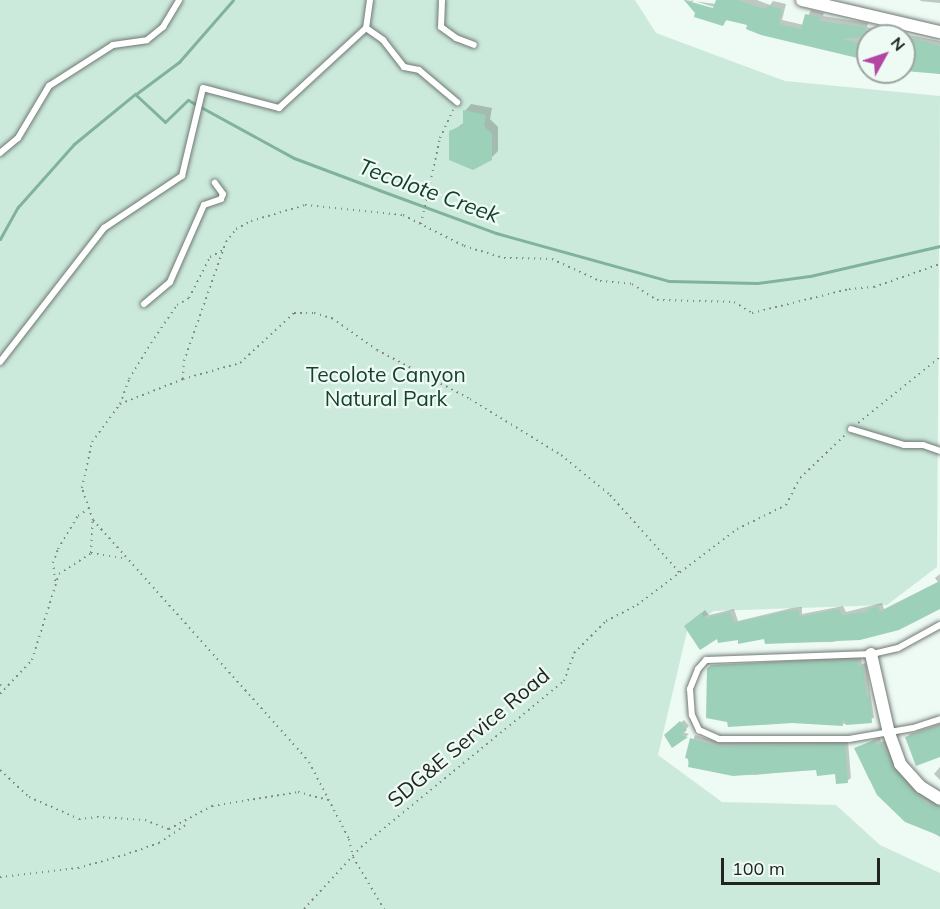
<!DOCTYPE html>
<html>
<head>
<meta charset="utf-8">
<style>
  body { margin:0 }
  #map { position:relative; width:940px; height:909px; overflow:hidden; background:#eefaf4; font-family:Mulish,sans-serif }
  div>[style] { position:absolute }
  .green>* { inset:0; background:#cceadc }
  .shadow>* { inset:0; background:#0003 }
  .stream>* { height:3px; margin:-1.5px; padding:0 1.5px; transform-origin:1.5px; border-radius:1.5px; background:#81b39c }
  .building>* { inset:0; background:#9dd0b8 }
  .path>* { height:2px; margin-top:-1px; transform-origin:0; background:repeating-linear-gradient(90deg,#818985 0 1.5px,transparent 0 6px) }
  .roads { filter:drop-shadow(0 0 2px #6f7974) drop-shadow(0 0 2px #6f7974) }
  .lane>* { height:6px; margin:-3px; padding:0 3px; transform-origin:3px; border-radius:3px; background:#fff }
  .street>* { height:12px; margin:-6px; padding:0 6px; transform-origin:6px; border-radius:6px; background:#fff }
  span { translate:-50% -50%; white-space:nowrap; text-align:center; line-height:1.15; -webkit-text-stroke:4.5px #eefaf4; paint-order:stroke }
  .park-label { font-size:21px; color:#16402f }
  .street-label { font-size:21px; color:#202523 }
  .water-label { font-size:22px; color:#113c2c; font-style:italic }
  .north { position:absolute; left:856px; top:24px; width:60px; height:60px; box-sizing:border-box; background:#eefaf4; border:2px solid #9ca5a0; border-radius:50%; rotate:50deg; font-size:16px; font-weight:700; line-height:24px; text-align:center; color:#202523 }
  .north::after { content:''; display:block; margin:auto; width:21px; height:27px; background:#b345a3; clip-path:polygon(50% 0,100% 100%,50% 72%,0 100%) }
  .scale { position:absolute; left:721px; top:858px; width:159px; height:27px; box-sizing:border-box; border:3px solid #202523; border-top:0; padding-left:8px; font-size:18px; line-height:21px; white-space:nowrap; color:#202523; -webkit-text-stroke:4px #eefaf4; paint-order:stroke }
</style>
</head>
<body>
<div id="map">
  <div class="green">
    <i style="clip-path:polygon(0 0,635px 0,656px 33px,785px 81px,940px 96px,937px 567px,887px 605px,714px 611px,688px 627px,658px 755px,722px 802px,836px 805px,880px 845px,940px 873px,940px 909px,0 909px)"></i>
  </div>
  <div class="shadow">
    <i style="clip-path:polygon(evenodd,684px 0,716px 4px,717px 0,757px 0,770px 5px,773px 1px,786px 4px,782px 20px,804px 25px,811px 10px,824px 13px,823px 16px,868px 23px,867px 27px,940px 41px,940px 74px,904px 64px,904px 36px,868px 36px,865px 59px,728px 19px,722px 24px,697px 13px,684px 0,691px 0,721px 9px,720px 12px,695px 5px,691px 0)"></i>
    <i style="clip-path:polygon(940px 0,940px 3px,920px 1px,921px 0)"></i>
    <i style="clip-path:polygon(471px 104px,492px 108px,490px 119px,498px 127px,498px 151px,491px 158px,451px 132px,465px 122px,465px 111px)"></i>
    <i style="clip-path:polygon(940px 574px,940px 606px,898px 629px,832px 642px,766px 643px,766px 637px,718px 636px,690px 623px,705px 610px,709px 615px,734px 609px,738px 621px,792px 608px,802px 607px,802px 614px,843px 606px,846px 612px,882px 603px,884px 609px,938px 582px,935px 578px)"></i>
    <i style="clip-path:polygon(861px 657px,862px 664px,866px 663px,874px 718px,843px 724px,708px 668px,711px 665px)"></i>
    <i style="clip-path:polygon(684px 720px,689px 726px,683px 732px,689px 734px,675px 745px,666px 735px)"></i>
    <i style="clip-path:polygon(940px 724px,940px 755px,907px 737px,910px 734px)"></i>
    <i style="clip-path:polygon(695px 735px,721px 743px,848px 742px,851px 778px,847px 781px,836px 772px,818px 768px,755px 775px,690px 766px,687px 757px)"></i>
    <i style="clip-path:polygon(880px 737px,881px 742px,886px 740px,898px 765px,940px 800px,940px 837px,892px 807px,869px 779px,856px 748px)"></i>
    <i style="clip-path:polygon(940px 767px,940px 780px,934px 774px)"></i>
  </div>
  <div class="stream">
    <i style="left:136px;top:94px;width:54px;rotate:-36.7deg"></i>
    <i style="left:179px;top:62px;width:82px;rotate:-48.9deg"></i>
    <i style="left:0;top:239px;width:37px;rotate:-61deg"></i>
    <i style="left:18px;top:207px;width:84px;rotate:-48.4deg"></i>
    <i style="left:74px;top:144px;width:79px;rotate:-39.3deg"></i>
    <i style="left:135px;top:94px;width:41px;rotate:43deg"></i>
    <i style="left:165px;top:122px;width:32px;rotate:-44deg"></i>
    <i style="left:188px;top:100px;width:121px;rotate:28.7deg"></i>
    <i style="left:294px;top:158px;width:91px;rotate:20.6deg"></i>
    <i style="left:379px;top:190px;width:125px;rotate:20.2deg"></i>
    <i style="left:496px;top:233px;width:180px;rotate:15.5deg"></i>
    <i style="left:669px;top:281px;width:88px;rotate:1.3deg"></i>
    <i style="left:757px;top:283px;width:53px;rotate:-7.5deg"></i>
    <i style="left:810px;top:276px;width:133px;rotate:-13deg"></i>
  </div>
  <div class="building">
    <i style="clip-path:polygon(684px 0,713px 8px,716px 0,737px 0,766px 9px,767px 5px,782px 9px,779px 24px,801px 29px,805px 14px,820px 17px,819px 21px,864px 27px,870px 36px,842px 39px,868px 45px,866px 60px,761px 35px,746px 29px,747px 25px,726px 20px,723px 26px,694px 17px,695px 13px)"></i>
    <i style="clip-path:polygon(911px 38px,940px 46px,940px 74px,905px 71px,904px 54px)"></i>
    <i style="clip-path:polygon(463px 110px,486px 115px,484px 126px,492px 134px,492px 160px,473px 170px,449px 160px,449px 131px,463px 125px)"></i>
    <i style="clip-path:polygon(940px 581px,940px 609px,899px 630px,860px 640px,765px 644px,764px 639px,738px 644px,738px 640px,718px 643px,717px 639px,700px 650px,684px 626px,701px 613px,705px 618px,730px 612px,734px 623px,787px 611px,799px 610px,799px 617px,839px 609px,842px 615px,868px 612px,867px 609px,878px 606px,880px 612px)"></i>
    <i style="clip-path:polygon(858px 660px,859px 666px,863px 666px,867px 697px,870px 697px,872px 723px,846px 725px,842px 717px,843px 726px,792px 723px,728px 727px,727px 722px,706px 718px,707px 668px,713px 665px)"></i>
    <i style="clip-path:polygon(680px 721px,687px 730px,681px 735px,688px 737px,672px 748px,664px 735px)"></i>
    <i style="clip-path:polygon(940px 726px,940px 757px,916px 766px,905px 737px)"></i>
    <i style="clip-path:polygon(690px 738px,717px 746px,845px 744px,848px 783px,836px 784px,835px 774px,817px 776px,816px 770px,733px 776px,688px 767px,689px 759px,685px 758px)"></i>
    <i style="clip-path:polygon(875px 740px,877px 745px,882px 743px,894px 769px,915px 793px,930px 806px,928px 801px,940px 807px,940px 836px,905px 822px,877px 795px,854px 748px)"></i>
  </div>
  <div class="path">
    <i style="left:421px;top:224px;width:88px;rotate:-77.5deg"></i>
    <i style="left:440px;top:138px;width:31px;rotate:-65deg"></i>
    <i style="left:183px;top:379px;width:18px;rotate:-87deg"></i>
    <i style="left:184px;top:361px;width:126px;rotate:-70.6deg"></i>
    <i style="left:226px;top:242px;width:16px;rotate:-52deg"></i>
    <i style="left:236px;top:229px;width:17px;rotate:-28deg"></i>
    <i style="left:251px;top:221px;width:56px;rotate:-16.5deg"></i>
    <i style="left:305px;top:205px;width:99px;rotate:5.8deg"></i>
    <i style="left:403px;top:215px;width:68px;rotate:26.9deg"></i>
    <i style="left:464px;top:246px;width:42px;rotate:16.7deg"></i>
    <i style="left:504px;top:258px;width:48px;rotate:1.2deg"></i>
    <i style="left:552px;top:259px;width:53px;rotate:24.6deg"></i>
    <i style="left:600px;top:281px;width:32px;rotate:5deg"></i>
    <i style="left:632px;top:284px;width:30px;rotate:33deg"></i>
    <i style="left:657px;top:300px;width:77px;rotate:1.5deg"></i>
    <i style="left:734px;top:302px;width:21px;rotate:31deg"></i>
    <i style="left:752px;top:313px;width:100px;rotate:-13.9deg"></i>
    <i style="left:849px;top:289px;width:25px;rotate:-5deg"></i>
    <i style="left:874px;top:287px;width:70px;rotate:-19.2deg"></i>
    <i style="left:120px;top:404px;width:68px;rotate:-21.6deg"></i>
    <i style="left:183px;top:379px;width:59px;rotate:-15.7deg"></i>
    <i style="left:240px;top:363px;width:74px;rotate:-42.8deg"></i>
    <i style="left:294px;top:313px;width:20px"></i>
    <i style="left:314px;top:313px;width:19px;rotate:16deg"></i>
    <i style="left:332px;top:318px;width:55px;rotate:35.4deg"></i>
    <i style="left:377px;top:350px;width:105px;rotate:27.8deg"></i>
    <i style="left:470px;top:399px;width:107px;rotate:31.6deg"></i>
    <i style="left:561px;top:455px;width:63px;rotate:39.2deg"></i>
    <i style="left:610px;top:495px;width:105px;rotate:48.1deg"></i>
    <i style="left:858px;top:423px;width:105px;rotate:-38.8deg"></i>
    <i style="left:93px;top:520px;width:324px;rotate:48.2deg"></i>
    <i style="left:309px;top:762px;width:87px;rotate:62.5deg"></i>
    <i style="left:349px;top:839px;width:18px;rotate:77deg"></i>
    <i style="left:353px;top:857px;width:61px;rotate:59.2deg"></i>
    <i style="left:91px;top:553px;width:33px;rotate:-87deg"></i>
    <i style="left:93px;top:520px;width:34px;rotate:-109deg"></i>
    <i style="left:82px;top:488px;width:47px;rotate:-77.7deg"></i>
    <i style="left:92px;top:442px;width:47px;rotate:-53.6deg"></i>
    <i style="left:120px;top:404px;width:27px;rotate:-70deg"></i>
    <i style="left:129px;top:379px;width:42px;rotate:-58.6deg"></i>
    <i style="left:151px;top:343px;width:46px;rotate:-55.6deg"></i>
    <i style="left:177px;top:305px;width:14px;rotate:-30deg"></i>
    <i style="left:189px;top:298px;width:46px;rotate:-62.9deg"></i>
    <i style="left:210px;top:257px;width:15px;rotate:-28deg"></i>
    <i style="left:55px;top:581px;width:18px;rotate:-96deg"></i>
    <i style="left:53px;top:563px;width:15px;rotate:-70deg"></i>
    <i style="left:58px;top:549px;width:39px;rotate:-59deg"></i>
    <i style="left:78px;top:516px;width:12px;rotate:-35deg"></i>
    <i style="left:0;top:685px;width:6px;rotate:18deg"></i>
    <i style="left:0;top:694px;width:47px;rotate:-46.7deg"></i>
    <i style="left:32px;top:660px;width:90px;rotate:-72.6deg"></i>
    <i style="left:59px;top:574px;width:38px;rotate:-33deg"></i>
    <i style="left:91px;top:553px;width:36px;rotate:9deg"></i>
    <i style="left:0;top:770px;width:40px;rotate:43deg"></i>
    <i style="left:29px;top:797px;width:55px;rotate:23.7deg"></i>
    <i style="left:79px;top:819px;width:18px;rotate:-6deg"></i>
    <i style="left:97px;top:817px;width:48px;rotate:3.6deg"></i>
    <i style="left:145px;top:820px;width:26px;rotate:21deg"></i>
    <i style="left:169px;top:829px;width:49px;rotate:-28.1deg"></i>
    <i style="left:212px;top:806px;width:87px;rotate:-9.2deg"></i>
    <i style="left:298px;top:792px;width:31px;rotate:15deg"></i>
    <i style="left:0;top:877px;width:79px;rotate:-6.6deg"></i>
    <i style="left:78px;top:868px;width:48px;rotate:-15.8deg"></i>
    <i style="left:124px;top:855px;width:37px;rotate:-19deg"></i>
    <i style="left:159px;top:843px;width:34px;rotate:-34deg"></i>
    <i style="left:304px;top:909px;width:84px;rotate:-47.4deg"></i>
    <i style="left:361px;top:847px;width:262px;rotate:-39.3deg"></i>
    <i style="left:564px;top:681px;width:30px;rotate:-70deg"></i>
    <i style="left:574px;top:653px;width:45px;rotate:-45deg"></i>
    <i style="left:606px;top:621px;width:35px;rotate:-27deg"></i>
    <i style="left:637px;top:605px;width:126px;rotate:-37.2deg"></i>
    <i style="left:737px;top:529px;width:55px;rotate:-26.1deg"></i>
    <i style="left:786px;top:505px;width:30px;rotate:-63deg"></i>
    <i style="left:800px;top:478px;width:62px;rotate:-43.7deg"></i>
  </div>
  <div class="roads">
    <div class="lane">
      <i style="left:370px;top:0;width:28px;rotate:98deg"></i>
      <i style="left:366px;top:28px;width:21px;rotate:35deg"></i>
      <i style="left:383px;top:40px;width:34px;rotate:52deg"></i>
      <i style="left:404px;top:67px;width:15px;rotate:11deg"></i>
      <i style="left:419px;top:70px;width:50px;rotate:40.1deg"></i>
      <i style="left:442px;top:0;width:27px;rotate:92deg"></i>
      <i style="left:441px;top:27px;width:19px;rotate:36deg"></i>
      <i style="left:456px;top:38px;width:19px;rotate:21deg"></i>
      <i style="left:0;top:153px;width:23px;rotate:-40deg"></i>
      <i style="left:18px;top:138px;width:61px;rotate:-59.2deg"></i>
      <i style="left:49px;top:86px;width:76px;rotate:-32.6deg"></i>
      <i style="left:113px;top:45px;width:34px;rotate:-8deg"></i>
      <i style="left:147px;top:40px;width:21px;rotate:-39deg"></i>
      <i style="left:163px;top:27px;width:31px;rotate:-59deg"></i>
      <i style="left:144px;top:304px;width:34px;rotate:-40deg"></i>
      <i style="left:170px;top:282px;width:84px;rotate:-66.2deg"></i>
      <i style="left:204px;top:205px;width:18px;rotate:-19deg"></i>
      <i style="left:221px;top:199px;width:5px;rotate:-68deg"></i>
      <i style="left:223px;top:194px;width:14px;rotate:-126deg"></i>
      <i style="left:0;top:362px;width:170px;rotate:-52.2deg"></i>
      <i style="left:104px;top:228px;width:94px;rotate:-33.7deg"></i>
      <i style="left:182px;top:176px;width:90px;rotate:-76.6deg"></i>
      <i style="left:203px;top:88px;width:79px;rotate:14.7deg"></i>
      <i style="left:279px;top:108px;width:118px;rotate:-42.6deg"></i>
      <i style="left:851px;top:429px;width:55px;rotate:16.8deg"></i>
      <i style="left:904px;top:445px;width:19px"></i>
      <i style="left:923px;top:445px;width:18px;rotate:19deg"></i>
      <i style="left:940px;top:625px;width:48px;rotate:151.3deg"></i>
      <i style="left:898px;top:648px;width:28px;rotate:167deg"></i>
      <i style="left:871px;top:654px;width:165px;rotate:177.9deg"></i>
      <i style="left:706px;top:660px;width:12px;rotate:132deg"></i>
      <i style="left:698px;top:669px;width:22px;rotate:112deg"></i>
      <i style="left:690px;top:689px;width:26px;rotate:86deg"></i>
      <i style="left:692px;top:715px;width:17px;rotate:65deg"></i>
      <i style="left:699px;top:730px;width:22px;rotate:24deg"></i>
      <i style="left:719px;top:739px;width:130px"></i>
      <i style="left:849px;top:739px;width:65px;rotate:-9.8deg"></i>
      <i style="left:913px;top:728px;width:28px;rotate:-18deg"></i>
    </div>
    <div class="street">
      <i style="left:802px;top:0;width:142px;rotate:13.1deg"></i>
      <i style="left:871px;top:654px;width:81px;rotate:77.2deg"></i>
      <i style="left:889px;top:733px;width:33px;rotate:70deg"></i>
      <i style="left:900px;top:764px;width:31px;rotate:48deg"></i>
      <i style="left:921px;top:787px;width:22px;rotate:32deg"></i>
    </div>
  </div>
  <div class="park-label">
    <span style="left:386px;top:386px">Tecolote Canyon<br>Natural Park</span>
  </div>
  <div class="street-label">
    <span style="left:468px;top:737px;rotate:-40deg">SDG&amp;E Service Road</span>
  </div>
  <div class="water-label">
    <span style="left:429px;top:191px;rotate:20deg">Tecolote Creek</span>
  </div>
  <div class="north">N</div>
  <div class="scale">100 m</div>
</div>
</body>
</html>
